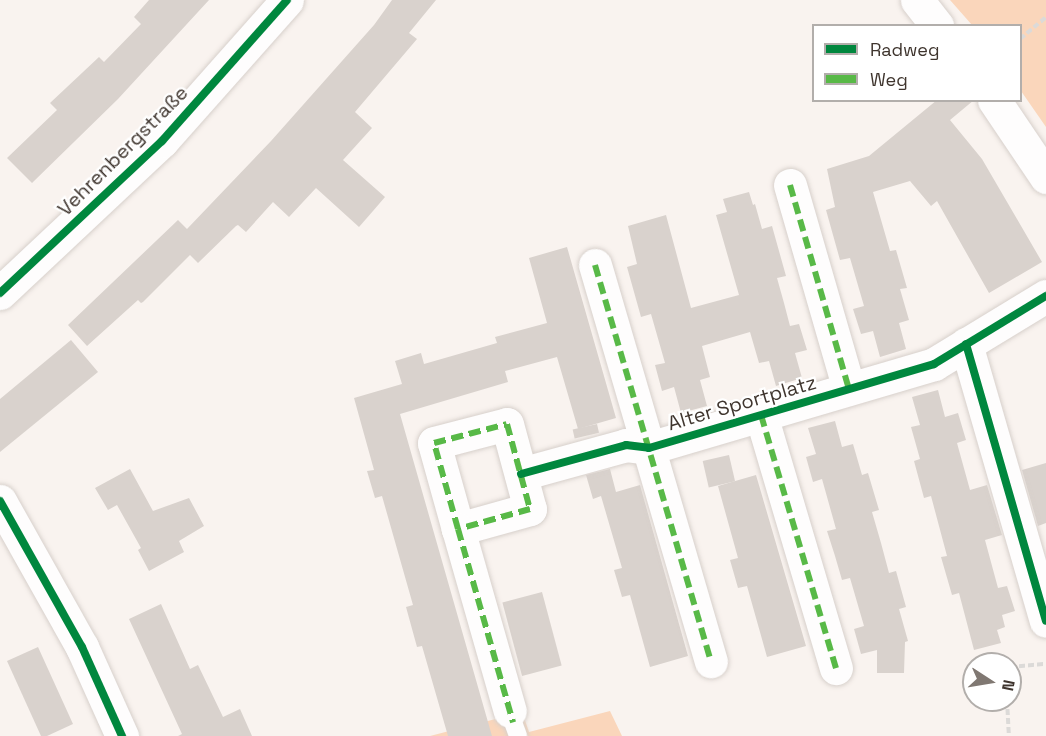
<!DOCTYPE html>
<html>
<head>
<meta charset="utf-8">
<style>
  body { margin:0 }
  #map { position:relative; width:1046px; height:736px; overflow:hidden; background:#f9f3ef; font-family:"Space Grotesk",sans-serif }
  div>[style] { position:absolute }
  .green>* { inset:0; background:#fad6bb }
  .building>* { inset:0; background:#d9d2cd; transform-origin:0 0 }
  .path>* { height:4px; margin-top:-2px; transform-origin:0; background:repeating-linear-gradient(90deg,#dcdad8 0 6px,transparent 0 9px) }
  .roads { filter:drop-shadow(0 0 2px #d7d0cb) drop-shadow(0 0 2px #d7d0cb) }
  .service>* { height:18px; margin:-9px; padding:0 9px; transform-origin:9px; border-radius:9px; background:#fefdfd }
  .minor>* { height:33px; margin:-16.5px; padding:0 16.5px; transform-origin:16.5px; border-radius:16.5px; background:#fefdfd }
  .quiet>* { height:6px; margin-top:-3px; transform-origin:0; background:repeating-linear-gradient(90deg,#58b947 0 12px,transparent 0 18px) }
  .cycleway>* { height:8px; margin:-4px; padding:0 4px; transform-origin:4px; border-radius:4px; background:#00873e }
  span { translate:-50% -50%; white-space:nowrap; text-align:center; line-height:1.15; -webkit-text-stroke:4.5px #fff; paint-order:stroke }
  .street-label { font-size:20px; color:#3f352e }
  .legend { position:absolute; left:812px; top:24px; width:210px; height:78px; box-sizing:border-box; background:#fff; border:2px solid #b2aeab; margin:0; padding:8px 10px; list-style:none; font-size:18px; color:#3f352e }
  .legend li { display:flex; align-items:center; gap:12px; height:30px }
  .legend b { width:30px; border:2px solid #b2aeab }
  .north { position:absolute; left:962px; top:652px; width:60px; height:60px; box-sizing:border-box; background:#fff; border:2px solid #b2aeab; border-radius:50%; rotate:102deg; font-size:16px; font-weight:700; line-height:24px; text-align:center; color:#3f352e }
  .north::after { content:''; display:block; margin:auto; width:21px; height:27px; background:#807872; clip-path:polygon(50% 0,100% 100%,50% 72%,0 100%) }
</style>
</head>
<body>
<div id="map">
  <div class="green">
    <i style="clip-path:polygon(950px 0,1046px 0,1046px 127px,1021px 91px,1020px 26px,972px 25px)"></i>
    <i style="clip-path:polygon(610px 711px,622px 736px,430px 736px,522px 712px,529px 732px)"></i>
  </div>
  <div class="building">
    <i style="clip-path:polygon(149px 0,209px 0,118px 99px,32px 183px,7px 158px,57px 110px,50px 103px,99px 57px,104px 62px,141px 24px,134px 17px)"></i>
    <i style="clip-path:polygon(392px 0,436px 0,409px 33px,417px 39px,355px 112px,372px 128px,343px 160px,385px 197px,373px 211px,359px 227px,316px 188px,289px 217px,273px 202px,246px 232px,238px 225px,236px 226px,198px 263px,190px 255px,143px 302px,141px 303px,138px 300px,87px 346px,68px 325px,178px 220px,187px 229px,271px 141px,374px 25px)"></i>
    <i style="clip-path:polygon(937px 100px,974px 100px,950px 120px,982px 159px,1042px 262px,989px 293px,937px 201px,931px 206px,910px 181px,873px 192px,890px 251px,896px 250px,907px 288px,900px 289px,909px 320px,899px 323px,906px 349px,880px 357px,873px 331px,861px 334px,853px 309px,864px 306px,850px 258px,840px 260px,826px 210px,835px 207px,827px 169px,869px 156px)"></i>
    <i style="clip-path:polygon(749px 192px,753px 205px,755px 204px,762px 229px,772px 226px,786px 276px,777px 278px,784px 303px,790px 326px,799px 324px,807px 350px,795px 353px,802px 378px,776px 386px,769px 361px,759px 363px,750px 332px,702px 346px,710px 377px,700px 380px,707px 406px,681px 413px,674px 387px,662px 391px,655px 365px,665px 363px,651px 314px,641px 317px,627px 267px,637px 264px,628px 226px,666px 215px,691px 308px,739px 295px,716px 215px,727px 212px,723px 199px)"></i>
    <i style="clip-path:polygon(567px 247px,616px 418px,578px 429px,557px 357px,505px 371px,508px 382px,400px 414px,492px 736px,448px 736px,422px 646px,417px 647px,406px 607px,413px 605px,382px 496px,375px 498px,367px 471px,374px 470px,354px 398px,402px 384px,395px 361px,421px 353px,424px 364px,497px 343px,495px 337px,547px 323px,529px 258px)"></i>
    <i style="clip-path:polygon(71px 340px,98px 372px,0 452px,0 399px)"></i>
    <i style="clip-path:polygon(938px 390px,945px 417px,958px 413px,966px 440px,957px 443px,970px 490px,987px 485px,1002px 535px,985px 540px,998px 588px,1007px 586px,1015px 611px,1002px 615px,1005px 627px,997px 630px,1001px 643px,974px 650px,959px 593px,952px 595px,941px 557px,947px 556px,931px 496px,924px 498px,914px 461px,920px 459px,911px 427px,920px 425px,912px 397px)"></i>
    <i style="clip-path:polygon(835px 421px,842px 447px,853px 444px,862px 475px,868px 473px,879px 510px,872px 512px,881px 543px,889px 573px,896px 571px,906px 607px,899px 609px,908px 641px,905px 642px,904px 673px,877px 673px,877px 650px,861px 654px,854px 629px,864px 626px,850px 578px,842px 580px,835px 556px,827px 531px,836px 529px,822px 479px,813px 482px,806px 457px,816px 454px,808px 428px)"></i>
    <i style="left:597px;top:424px;width:9px;height:25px;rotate:77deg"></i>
    <i style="left:729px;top:455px;width:27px;height:27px;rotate:77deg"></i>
    <i style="clip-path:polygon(1046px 463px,1046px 523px,1038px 526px,1022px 470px)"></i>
    <i style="clip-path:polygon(130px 469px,153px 511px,189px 498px,204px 526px,179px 541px,184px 552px,149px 571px,138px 550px,141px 548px,117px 505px,108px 510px,95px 488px)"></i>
    <i style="clip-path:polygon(610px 469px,616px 492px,640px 485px,688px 656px,650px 667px,630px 595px,622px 597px,614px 570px,622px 568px,601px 496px,593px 499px,586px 475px)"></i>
    <i style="clip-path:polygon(756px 475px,806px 646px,767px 657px,747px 586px,738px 588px,730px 560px,738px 558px,718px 486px)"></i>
    <i style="left:542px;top:592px;width:76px;height:41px;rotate:75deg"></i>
    <i style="clip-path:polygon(161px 604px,190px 669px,198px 665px,223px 717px,240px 709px,252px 736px,178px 736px,182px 734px,129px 619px)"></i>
    <i style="clip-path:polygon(38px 647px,73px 724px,47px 736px,41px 736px,7px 661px)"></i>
  </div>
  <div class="path">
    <i style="left:1020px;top:39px;width:34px;rotate:-40deg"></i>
    <i style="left:1010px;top:667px;width:36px;rotate:-5deg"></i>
    <i style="left:1007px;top:700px;width:36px;rotate:87deg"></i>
  </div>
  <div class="roads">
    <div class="service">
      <i style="left:513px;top:722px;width:15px;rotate:70deg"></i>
    </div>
    <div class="minor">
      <i style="left:917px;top:0;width:33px;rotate:52deg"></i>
      <i style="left:994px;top:100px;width:93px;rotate:56deg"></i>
      <i style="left:790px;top:185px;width:212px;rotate:73.9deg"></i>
      <i style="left:595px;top:265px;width:413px;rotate:73.7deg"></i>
      <i style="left:0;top:293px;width:222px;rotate:-43.2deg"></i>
      <i style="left:162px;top:141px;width:188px;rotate:-48.4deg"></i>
      <i style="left:966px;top:344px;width:288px;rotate:73.9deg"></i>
      <i style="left:761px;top:415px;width:264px;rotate:73.5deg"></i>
      <i style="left:507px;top:424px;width:88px;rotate:74.9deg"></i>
      <i style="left:530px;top:509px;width:75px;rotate:164.5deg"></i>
      <i style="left:458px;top:529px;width:89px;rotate:-105.6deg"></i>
      <i style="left:434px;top:443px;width:75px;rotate:-14.6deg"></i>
      <i style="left:521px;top:474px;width:109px;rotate:-15.4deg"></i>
      <i style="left:626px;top:445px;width:23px;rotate:7deg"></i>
      <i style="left:649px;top:448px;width:297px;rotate:-16.4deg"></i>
      <i style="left:934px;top:364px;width:131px;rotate:-31.3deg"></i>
      <i style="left:0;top:501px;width:167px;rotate:60.7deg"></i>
      <i style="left:82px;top:647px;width:98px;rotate:65.8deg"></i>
      <i style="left:458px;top:529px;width:189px;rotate:74.1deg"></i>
    </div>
  </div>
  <div class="quiet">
    <i style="left:790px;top:185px;width:212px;rotate:73.9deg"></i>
    <i style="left:595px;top:265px;width:413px;rotate:73.7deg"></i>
    <i style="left:761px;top:415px;width:264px;rotate:73.5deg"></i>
    <i style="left:507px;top:424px;width:88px;rotate:74.9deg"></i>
    <i style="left:530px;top:509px;width:75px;rotate:164.5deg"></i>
    <i style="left:458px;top:529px;width:89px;rotate:-105.6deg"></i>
    <i style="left:434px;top:443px;width:75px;rotate:-14.6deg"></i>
    <i style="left:458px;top:529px;width:201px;rotate:74.1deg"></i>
  </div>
  <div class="cycleway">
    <i style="left:0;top:293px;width:222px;rotate:-43.2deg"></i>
    <i style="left:162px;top:141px;width:188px;rotate:-48.4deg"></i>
    <i style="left:966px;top:344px;width:288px;rotate:73.9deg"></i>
    <i style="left:521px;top:474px;width:109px;rotate:-15.4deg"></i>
    <i style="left:626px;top:445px;width:23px;rotate:7deg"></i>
    <i style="left:649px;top:448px;width:297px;rotate:-16.4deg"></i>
    <i style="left:934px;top:364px;width:131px;rotate:-31.3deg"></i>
    <i style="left:0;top:501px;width:167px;rotate:60.7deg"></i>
    <i style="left:82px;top:647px;width:98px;rotate:65.8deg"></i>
  </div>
  <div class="street-label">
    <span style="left:123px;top:151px;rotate:-45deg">Vehrenbergstraße</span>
    <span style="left:742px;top:403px;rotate:-16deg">Alter Sportplatz</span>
  </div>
  <ul class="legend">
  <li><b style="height:8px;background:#00873e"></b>Radweg</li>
  <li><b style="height:8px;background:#58b947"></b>Weg</li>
  </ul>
  <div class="north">N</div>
</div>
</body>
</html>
